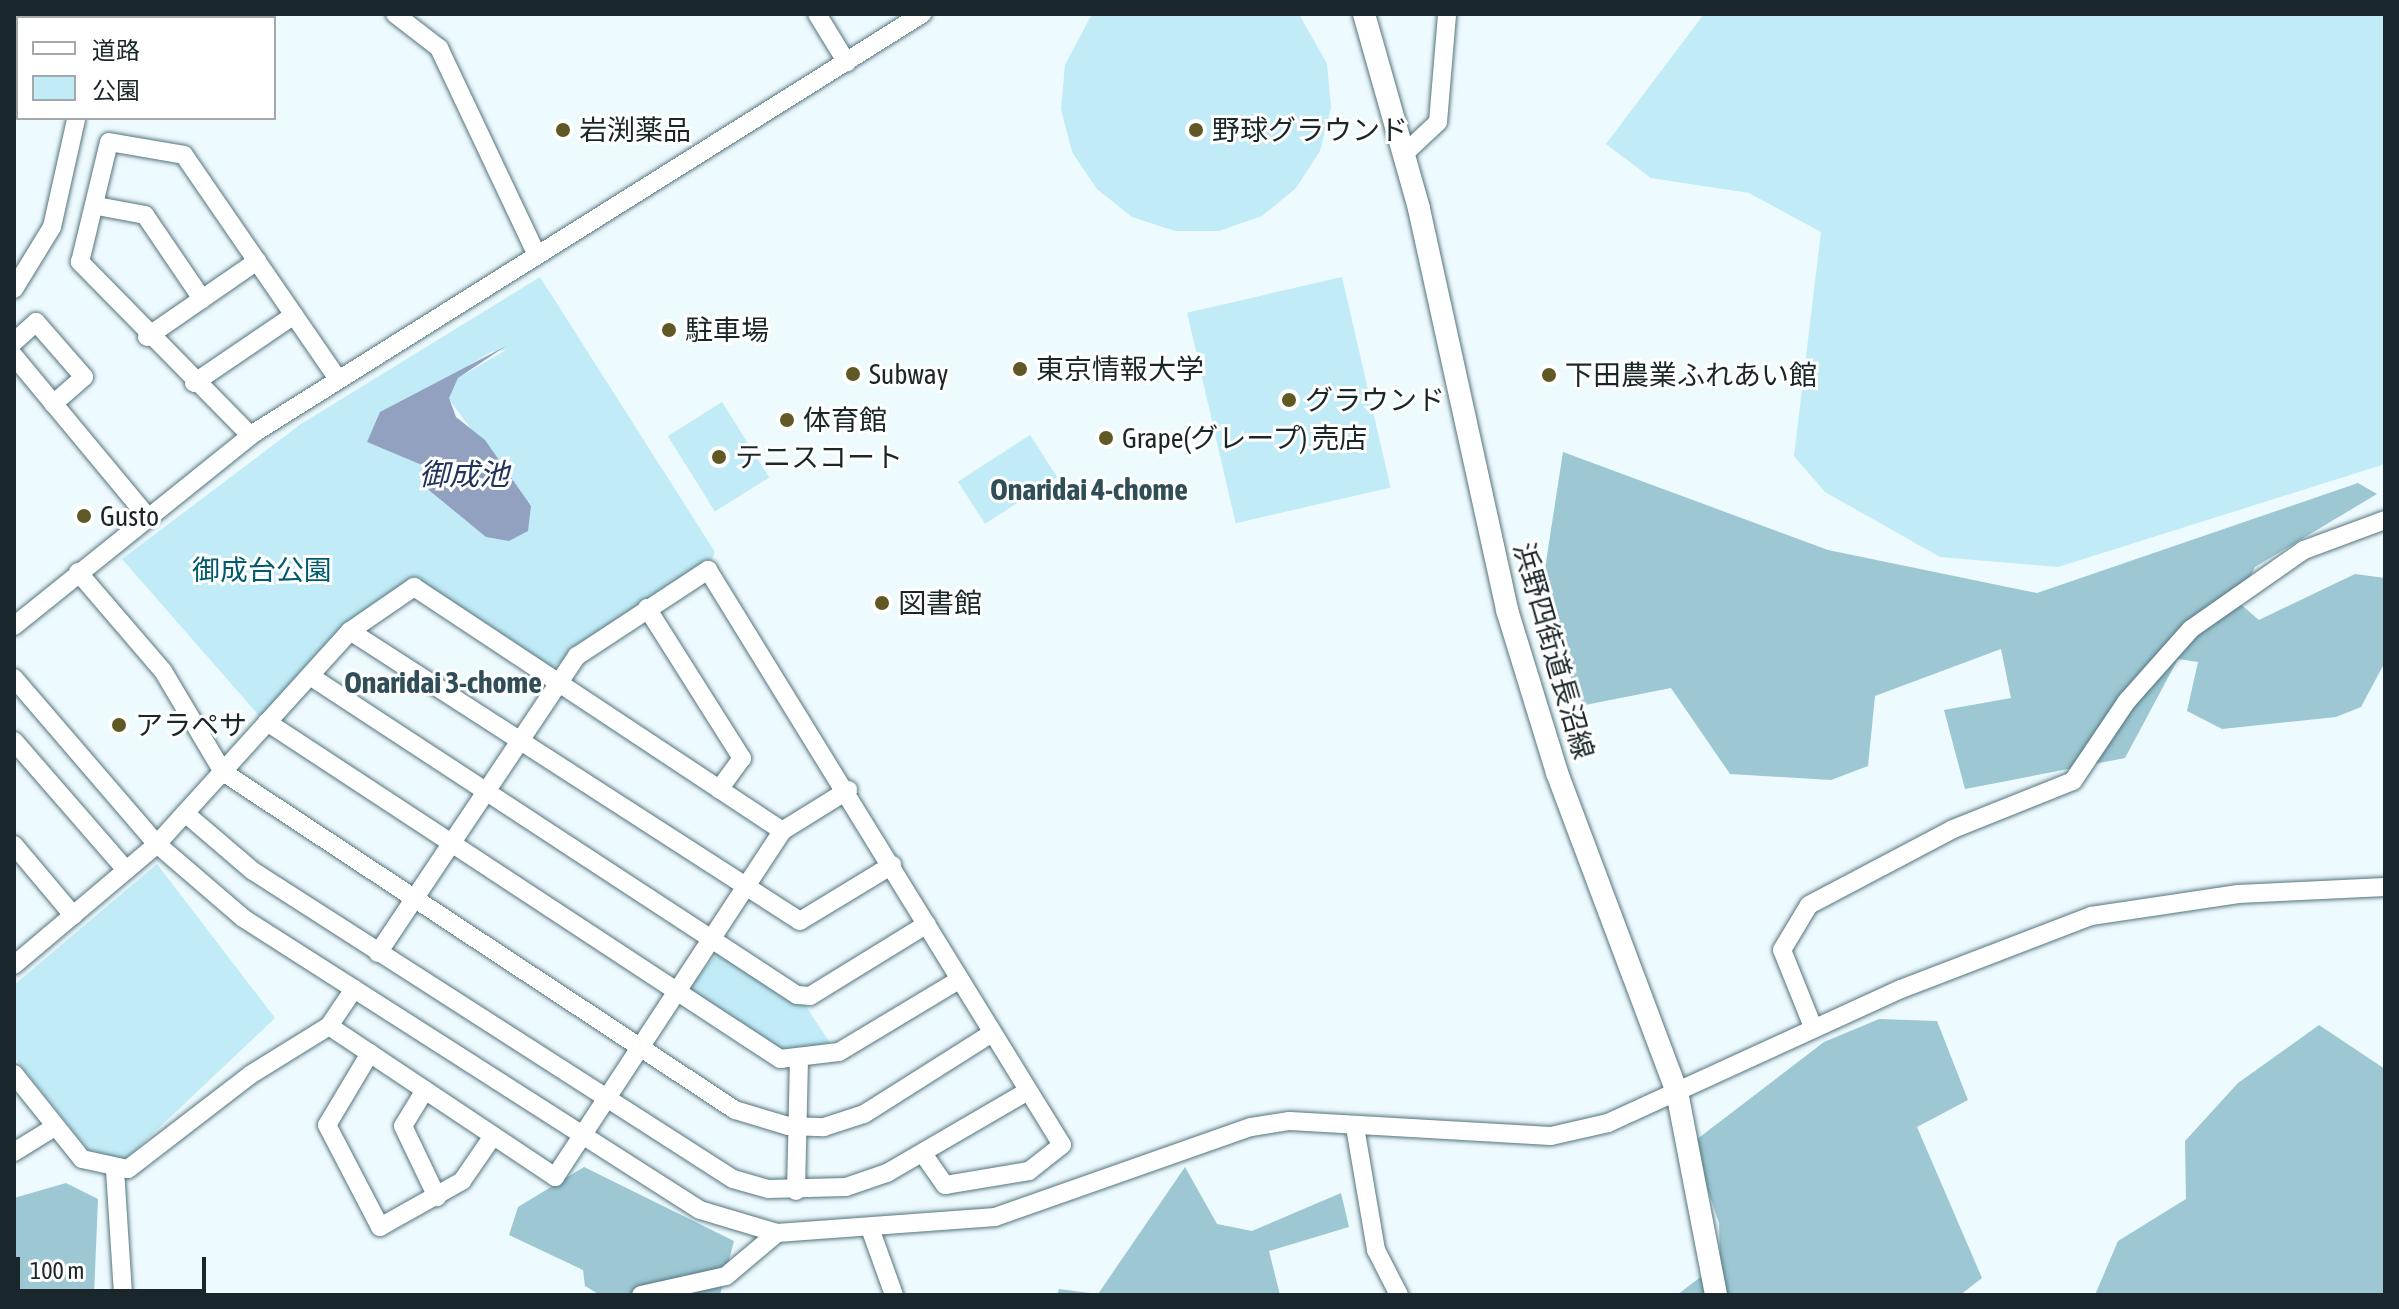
<!DOCTYPE html>
<html>
<head>
<meta charset="utf-8">
<style>
  body { margin:0 }
  #map { position:relative; width:2399px; height:1309px; overflow:hidden; background:#edfafe; font-family:"Asap Condensed","Noto Sans JP",sans-serif }
  div>[style] { position:absolute }
  .green>* { inset:0; background:#c1ebf7; transform-origin:0 0 }
  .forest>* { inset:0; background:#9cc7d3 }
  .water>* { inset:0; background:#92a1c0 }
  .roads { filter:drop-shadow(0 0 2px #54747d) drop-shadow(0 0 2px #54747d) }
  .minor>* { height:18px; margin:-9px; padding:0 9px; transform-origin:9px; border-radius:9px; background:#fff }
  .major>* { height:22px; margin:-11px; padding:0 11px; transform-origin:11px; border-radius:11px; background:#fff }
  .dots>* { width:22px; height:22px; translate:-50% -50%; box-sizing:border-box; border:4px solid #fff; border-radius:50% }
  span { translate:-50% -50%; white-space:nowrap; text-align:center; line-height:1.15; -webkit-text-stroke:6px #fff; paint-order:stroke }
  .poi-label { font-size:28px; color:#1a272a }
  .left { translate:0 -50%; text-align:left }
  .park-label { font-size:28px; color:#005b6d }
  .street-label { font-size:28px; color:#1a272a }
  .water-label { font-size:30px; color:#21345e; font-style:italic }
  .neighbourhood-label { font-size:30px; color:#304e57; font-weight:700 }
  .frame { position:absolute; inset:0; border:16px solid #1a272a; pointer-events:none }
  .legend { position:absolute; left:16px; top:16px; width:260px; height:104px; box-sizing:border-box; background:#fff; border:2px solid #a3a9aa; margin:0; padding:10px 14px; list-style:none; font-size:24px; color:#1a272a }
  .legend li { display:flex; align-items:center; gap:16px; height:40px }
  .legend b { width:40px; border:2px solid #a3a9aa }
  .scale { position:absolute; left:16px; top:1257px; width:190px; height:36px; box-sizing:border-box; border:4px solid #1a272a; border-top:0; padding-left:10px; font-size:24px; line-height:28px; white-space:nowrap; color:#1a272a; -webkit-text-stroke:6px #fff; paint-order:stroke }
</style>
</head>
<body>
<div id="map">
  <div class="green">
    <i style="clip-path:polygon(1092px 14px,1299px 14px,1327px 64px,1331px 108px,1320px 151px,1296px 188px,1262px 216px,1219px 231px,1175px 231px,1132px 217px,1097px 189px,1072px 152px,1061px 109px,1065px 65px)"></i>
    <i style="clip-path:polygon(1704px 14px,2385px 14px,2385px 464px,2058px 567px,1940px 557px,1825px 492px,1794px 456px,1821px 232px,1749px 193px,1651px 178px,1606px 144px)"></i>
    <i style="clip-path:polygon(evenodd,540px 277px,715px 552px,710px 564px,550px 669px,416px 581px,347px 622px,261px 718px,122px 559px,301px 424px,540px 277px,506px 350px,458px 378px,448px 398px,509px 480px,483px 534px,459px 515px,430px 468px,367px 442px,402px 406px,491px 352px,506px 350px)"></i>
    <i style="left:1342px;top:277px;width:216px;height:159px;rotate:77deg"></i>
    <i style="left:722px;top:402px;width:89px;height:64px;rotate:58deg"></i>
    <i style="left:1030px;top:435px;width:50px;height:86px;rotate:57deg"></i>
    <i style="clip-path:polygon(157px 864px,275px 1018px,123px 1162px,90px 1152px,14px 1057px,14px 985px)"></i>
    <i style="clip-path:polygon(720px 950px,805px 1005px,834px 1049px,784px 1055px,688px 989px)"></i>
  </div>
  <div class="forest">
    <i style="clip-path:polygon(1563px 452px,1828px 550px,2037px 593px,2358px 483px,2377px 494px,2255px 567px,2238px 602px,2259px 620px,2355px 574px,2385px 578px,2385px 662px,2361px 707px,2336px 717px,2222px 729px,2187px 711px,2198px 662px,2178px 659px,2125px 758px,1965px 789px,1944px 710px,2011px 698px,2001px 649px,1875px 696px,1868px 766px,1831px 780px,1730px 774px,1671px 688px,1580px 706px,1542px 588px)"></i>
    <i style="clip-path:polygon(1879px 1019px,1937px 1021px,1968px 1100px,1917px 1127px,1982px 1278px,1960px 1295px,1677px 1295px,1720px 1262px,1719px 1223px,1692px 1143px,1824px 1042px)"></i>
    <i style="clip-path:polygon(2319px 1025px,2385px 1069px,2385px 1295px,2095px 1295px,2118px 1241px,2186px 1199px,2185px 1141px,2238px 1083px)"></i>
    <i style="clip-path:polygon(584px 1167px,734px 1241px,720px 1295px,600px 1295px,585px 1286px,583px 1270px,509px 1235px,518px 1207px)"></i>
    <i style="clip-path:polygon(1185px 1167px,1217px 1224px,1252px 1231px,1341px 1193px,1349px 1227px,1269px 1251px,1280px 1295px,1057px 1295px,1059px 1289px,1098px 1294px)"></i>
    <i style="clip-path:polygon(66px 1183px,98px 1199px,94px 1295px,14px 1295px,14px 1198px)"></i>
  </div>
  <div class="water">
    <i style="clip-path:polygon(506px 346px,458px 378px,449px 398px,456px 417px,485px 440px,531px 506px,528px 531px,509px 541px,486px 537px,430px 491px,424px 483px,429px 468px,367px 442px,380px 412px)"></i>
  </div>
  <div class="roads">
    <div class="minor">
      <i style="left:395px;top:14px;width:56px;rotate:37.7deg"></i>
      <i style="left:439px;top:48px;width:229px;rotate:64.7deg"></i>
      <i style="left:817px;top:14px;width:57px;rotate:58.5deg"></i>
      <i style="left:1405px;top:153px;width:45px;rotate:-43.2deg"></i>
      <i style="left:1438px;top:122px;width:108px;rotate:-85.2deg"></i>
      <i style="left:97px;top:206px;width:49px;rotate:10.6deg"></i>
      <i style="left:145px;top:215px;width:102px;rotate:55.8deg"></i>
      <i style="left:14px;top:289px;width:73px;rotate:-58.5deg"></i>
      <i style="left:52px;top:227px;width:110px;rotate:-77.4deg"></i>
      <i style="left:147px;top:337px;width:134px;rotate:-34.6deg"></i>
      <i style="left:14px;top:342px;width:30px;rotate:-42deg"></i>
      <i style="left:36px;top:322px;width:73px;rotate:48.9deg"></i>
      <i style="left:84px;top:377px;width:41px;rotate:138.9deg"></i>
      <i style="left:14px;top:356px;width:207px;rotate:50.3deg"></i>
      <i style="left:194px;top:383px;width:121px;rotate:-34.2deg"></i>
      <i style="left:250px;top:435px;width:243px;rotate:-134.5deg"></i>
      <i style="left:80px;top:262px;width:123px;rotate:-76.4deg"></i>
      <i style="left:109px;top:142px;width:76px;rotate:9.8deg"></i>
      <i style="left:184px;top:155px;width:272px;rotate:55.5deg"></i>
      <i style="left:78px;top:572px;width:130px;rotate:49.4deg"></i>
      <i style="left:163px;top:671px;width:117px;rotate:59.3deg"></i>
      <i style="left:223px;top:772px;width:614px;rotate:33.43deg"></i>
      <i style="left:735px;top:1110px;width:55px;rotate:16.8deg"></i>
      <i style="left:788px;top:1126px;width:36px;rotate:2deg"></i>
      <i style="left:824px;top:1127px;width:42px;rotate:-18deg"></i>
      <i style="left:864px;top:1114px;width:151px;rotate:-32.3deg"></i>
      <i style="left:647px;top:608px;width:178px;rotate:57.7deg"></i>
      <i style="left:742px;top:758px;width:39px;rotate:126deg"></i>
      <i style="left:14px;top:626px;width:308px;rotate:-38.8deg"></i>
      <i style="left:254px;top:433px;width:789px;rotate:-32.1deg"></i>
      <i style="left:350px;top:631px;width:535px;rotate:32.8deg"></i>
      <i style="left:800px;top:921px;width:108px;rotate:-31.3deg"></i>
      <i style="left:310px;top:676px;width:582px;rotate:33.23deg"></i>
      <i style="left:797px;top:995px;width:13px;rotate:4deg"></i>
      <i style="left:810px;top:996px;width:137px;rotate:-31.6deg"></i>
      <i style="left:14px;top:678px;width:219px;rotate:49.3deg"></i>
      <i style="left:157px;top:844px;width:113px;rotate:40.7deg"></i>
      <i style="left:243px;top:918px;width:542px;rotate:32.58deg"></i>
      <i style="left:700px;top:1210px;width:80px;rotate:16.6deg"></i>
      <i style="left:777px;top:1233px;width:219px;rotate:-4.2deg"></i>
      <i style="left:995px;top:1217px;width:271px;rotate:-19.4deg"></i>
      <i style="left:1251px;top:1127px;width:39px;rotate:-9deg"></i>
      <i style="left:1290px;top:1121px;width:261px;rotate:3.3deg"></i>
      <i style="left:1551px;top:1136px;width:58px;rotate:-12.8deg"></i>
      <i style="left:1608px;top:1123px;width:322px;rotate:-24.6deg"></i>
      <i style="left:1901px;top:989px;width:204px;rotate:-21deg"></i>
      <i style="left:2091px;top:916px;width:149px;rotate:-8.5deg"></i>
      <i style="left:2238px;top:894px;width:147px;rotate:-2.7deg"></i>
      <i style="left:267px;top:722px;width:614px;rotate:33.3deg"></i>
      <i style="left:780px;top:1059px;width:59px;rotate:-6.8deg"></i>
      <i style="left:839px;top:1052px;width:140px;rotate:-31deg"></i>
      <i style="left:14px;top:741px;width:171px;rotate:49deg"></i>
      <i style="left:185px;top:813px;width:89px;rotate:40.5deg"></i>
      <i style="left:253px;top:871px;width:570px;rotate:32.69deg"></i>
      <i style="left:733px;top:1179px;width:36px;rotate:16deg"></i>
      <i style="left:768px;top:1189px;width:78px;rotate:-1.5deg"></i>
      <i style="left:846px;top:1187px;width:43px;rotate:-18.9deg"></i>
      <i style="left:887px;top:1173px;width:163px;rotate:-30.2deg"></i>
      <i style="left:14px;top:845px;width:92px;rotate:49.9deg"></i>
      <i style="left:378px;top:953px;width:358px;rotate:-56.2deg"></i>
      <i style="left:577px;top:656px;width:157px;rotate:-33.3deg"></i>
      <i style="left:708px;top:570px;width:675px;rotate:58.38deg"></i>
      <i style="left:1062px;top:1145px;width:42px;rotate:141.8deg"></i>
      <i style="left:1029px;top:1171px;width:85px;rotate:170.5deg"></i>
      <i style="left:945px;top:1185px;width:39px;rotate:-125deg"></i>
      <i style="left:14px;top:965px;width:187px;rotate:-40.2deg"></i>
      <i style="left:157px;top:844px;width:287px;rotate:-47.8deg"></i>
      <i style="left:350px;top:631px;width:78px;rotate:-34.5deg"></i>
      <i style="left:414px;top:587px;width:442px;rotate:33.5deg"></i>
      <i style="left:329px;top:1026px;width:272px;rotate:33.7deg"></i>
      <i style="left:555px;top:1177px;width:414px;rotate:-56.7deg"></i>
      <i style="left:782px;top:831px;width:78px;rotate:-31.8deg"></i>
      <i style="left:1813px;top:1027px;width:83px;rotate:-111.9deg"></i>
      <i style="left:1782px;top:950px;width:52px;rotate:-59deg"></i>
      <i style="left:1809px;top:905px;width:163px;rotate:-27.8deg"></i>
      <i style="left:1953px;top:829px;width:129px;rotate:-21.8deg"></i>
      <i style="left:2073px;top:781px;width:97px;rotate:-56deg"></i>
      <i style="left:2127px;top:701px;width:96px;rotate:-48.4deg"></i>
      <i style="left:2191px;top:629px;width:138px;rotate:-35deg"></i>
      <i style="left:2304px;top:550px;width:86px;rotate:-20.3deg"></i>
      <i style="left:370px;top:1053px;width:84px;rotate:120.8deg"></i>
      <i style="left:327px;top:1125px;width:115px;rotate:62.5deg"></i>
      <i style="left:380px;top:1227px;width:94px;rotate:-29.3deg"></i>
      <i style="left:462px;top:1181px;width:55px;rotate:-55.4deg"></i>
      <i style="left:14px;top:1074px;width:109px;rotate:51.3deg"></i>
      <i style="left:82px;top:1159px;width:47px;rotate:12.3deg"></i>
      <i style="left:128px;top:1169px;width:154px;rotate:-37.6deg"></i>
      <i style="left:250px;top:1075px;width:93px;rotate:-31.8deg"></i>
      <i style="left:329px;top:1026px;width:45px;rotate:-56deg"></i>
      <i style="left:425px;top:1090px;width:42px;rotate:121.4deg"></i>
      <i style="left:403px;top:1126px;width:79px;rotate:64.4deg"></i>
      <i style="left:1355px;top:1127px;width:125px;rotate:80.3deg"></i>
      <i style="left:1376px;top:1250px;width:51px;rotate:62.9deg"></i>
      <i style="left:14px;top:1152px;width:46px;rotate:-31.6deg"></i>
      <i style="left:115px;top:1170px;width:125px;rotate:86.3deg"></i>
      <i style="left:796px;top:1191px;width:130px;rotate:-88.7deg"></i>
      <i style="left:871px;top:1231px;width:68px;rotate:70.2deg"></i>
      <i style="left:641px;top:1295px;width:87px;rotate:-12.6deg"></i>
      <i style="left:726px;top:1276px;width:67px;rotate:-40.1deg"></i>
    </div>
    <div class="major">
      <i style="left:1364px;top:14px;width:203px;rotate:74.2deg"></i>
      <i style="left:1419px;top:209px;width:411px;rotate:77.6deg"></i>
      <i style="left:1507px;top:610px;width:170px;rotate:72.9deg"></i>
      <i style="left:1557px;top:773px;width:341px;rotate:69.4deg"></i>
      <i style="left:1677px;top:1092px;width:207px;rotate:79.1deg"></i>
    </div>
  </div>
  <div class="dots">
    <i style="left:563px;top:130px;background:#615925"></i>
    <i style="left:1196px;top:130px;background:#615925"></i>
    <i style="left:669px;top:330px;background:#615925"></i>
    <i style="left:1020px;top:369px;background:#615925"></i>
    <i style="left:853px;top:374px;background:#615925"></i>
    <i style="left:1549px;top:375px;background:#615925"></i>
    <i style="left:1289px;top:400px;background:#615925"></i>
    <i style="left:787px;top:420px;background:#615925"></i>
    <i style="left:1106px;top:438px;background:#615925"></i>
    <i style="left:719px;top:457px;background:#615925"></i>
    <i style="left:84px;top:516px;background:#615925"></i>
    <i style="left:882px;top:603px;background:#615925"></i>
    <i style="left:119px;top:725px;background:#615925"></i>
  </div>
  <div class="poi-label">
    <span class="left" style="left:579px;top:130px">岩渕薬品</span>
    <span class="left" style="left:1212px;top:130px">野球グラウンド</span>
    <span class="left" style="left:685px;top:330px">駐車場</span>
    <span class="left" style="left:1036px;top:369px">東京情報大学</span>
    <span class="left" style="left:869px;top:374px">Subway</span>
    <span class="left" style="left:1565px;top:375px">下田農業ふれあい館</span>
    <span class="left" style="left:1305px;top:400px">グラウンド</span>
    <span class="left" style="left:803px;top:420px">体育館</span>
    <span class="left" style="left:1122px;top:438px">Grape(グレープ) 売店</span>
    <span class="left" style="left:735px;top:457px">テニスコート</span>
    <span class="left" style="left:100px;top:516px">Gusto</span>
    <span class="left" style="left:898px;top:603px">図書館</span>
    <span class="left" style="left:135px;top:725px">アラペサ</span>
  </div>
  <div class="park-label">
    <span style="left:262px;top:570px">御成台公園</span>
  </div>
  <div class="street-label">
    <span style="left:1554px;top:651px;rotate:74deg">浜野四街道長沼線</span>
  </div>
  <div class="water-label">
    <span style="left:464px;top:474px">御成池</span>
  </div>
  <div class="neighbourhood-label">
    <span style="left:1089px;top:489px">Onaridai 4-chome</span>
    <span style="left:443px;top:682px">Onaridai 3-chome</span>
  </div>
  <div class="frame"></div>
  <ul class="legend">
  <li><b style="height:10px;background:#fff"></b>道路</li>
  <li><b style="height:22px;background:#c1ebf7"></b>公園</li>
  </ul>
  <div class="scale">100 m</div>
</div>
</body>
</html>
